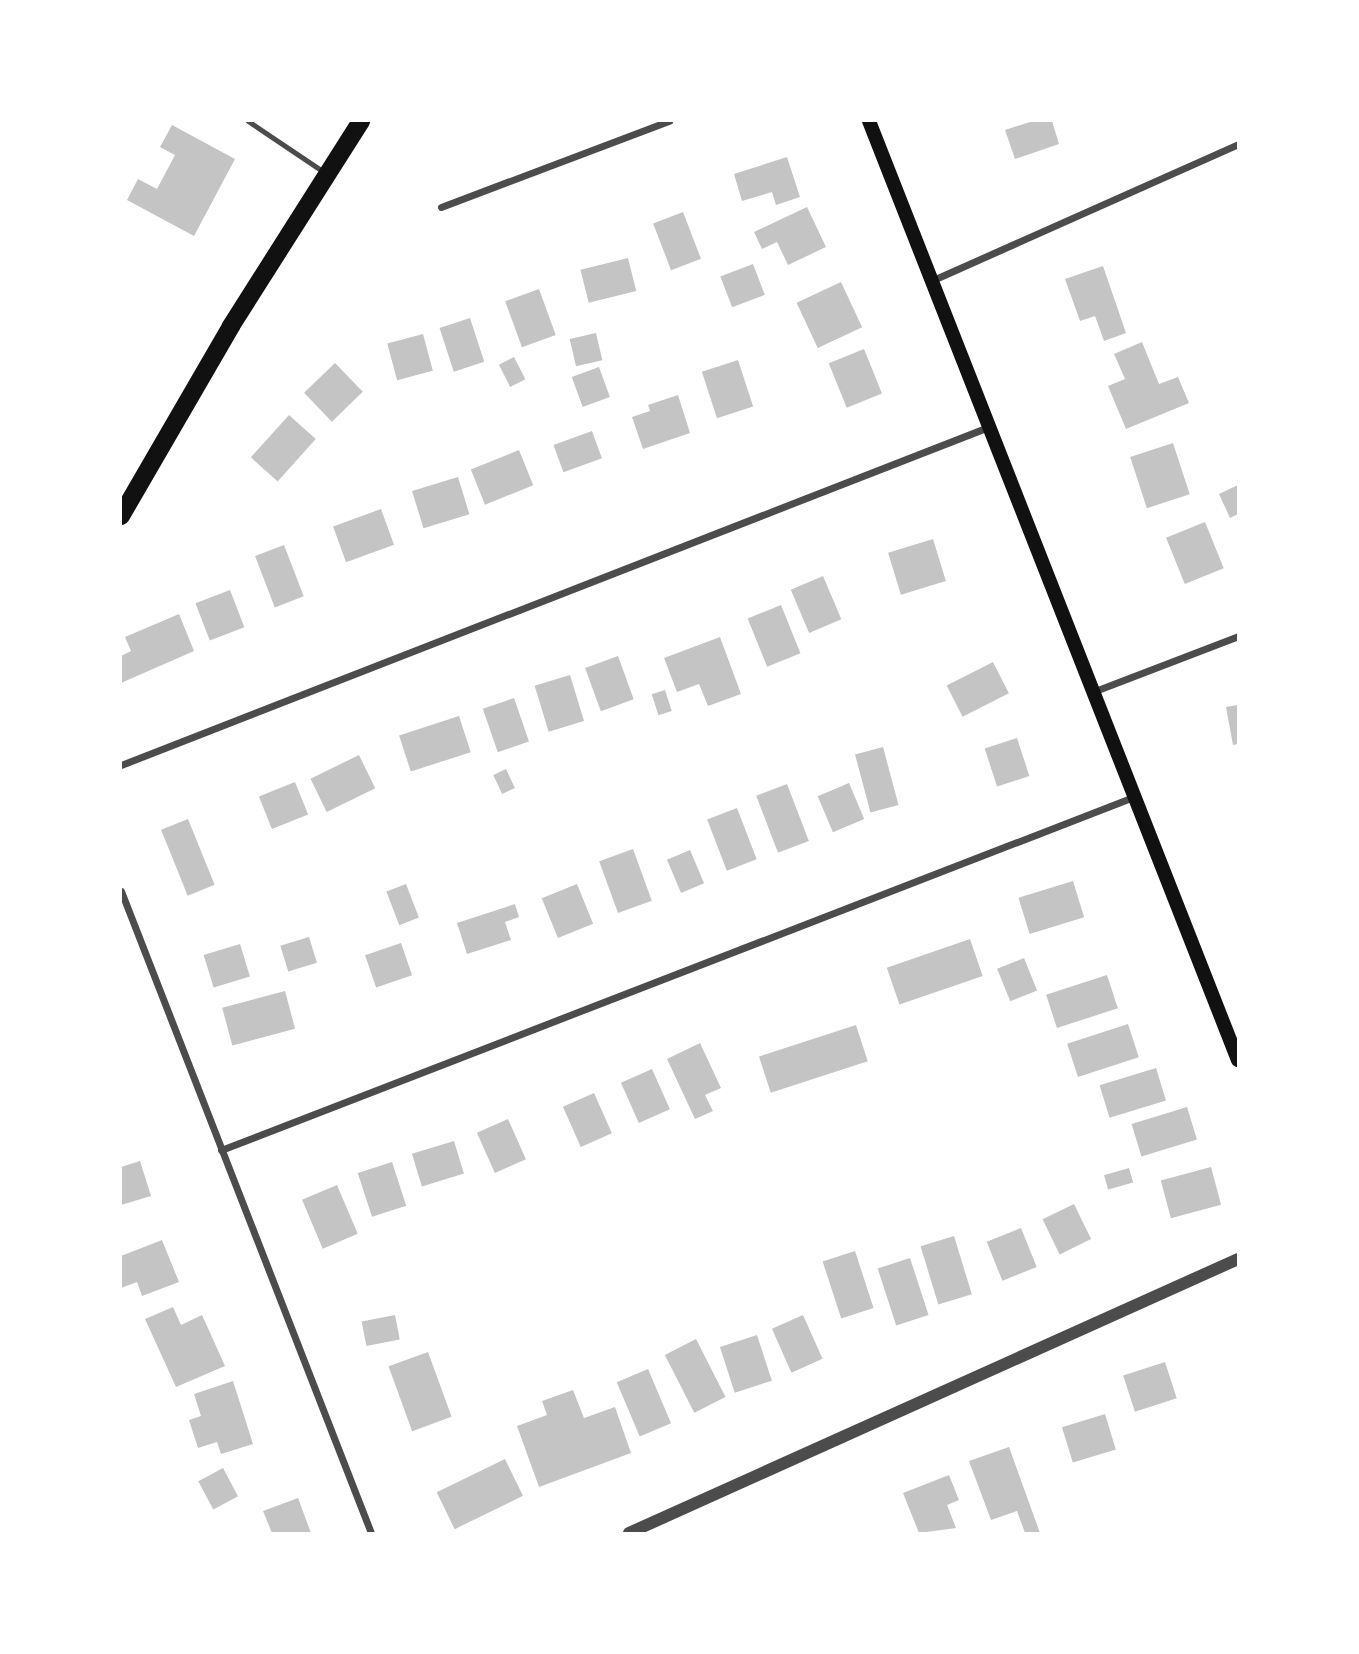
<!DOCTYPE html>
<html>
<head>
<meta charset="utf-8">
<style>
  body { margin:0 }
  #map { position:relative; width:1359px; height:1654px; overflow:hidden; background:#fff; font-family:Commissioner,sans-serif }
  div>[style] { position:absolute }
  .building>* { inset:0; background:#c4c4c4; transform-origin:0 0 }
  .service>* { height:5px; margin:-2.5px; padding:0 2.5px; transform-origin:2.5px; border-radius:2.5px; background:#4c4c4c }
  .minor>* { height:7px; margin:-3.5px; padding:0 3.5px; transform-origin:3.5px; border-radius:3.5px; background:#4c4c4c }
  .tertiary>* { height:12px; margin:-6px; padding:0 6px; transform-origin:6px; border-radius:6px; background:#4c4c4c }
  .secondary>* { height:14px; margin:-7px; padding:0 7px; transform-origin:7px; border-radius:7px; background:#111 }
  .primary>* { height:18px; margin:-9px; padding:0 9px; transform-origin:9px; border-radius:9px; background:#111 }
  span { translate:-50% -50%; white-space:nowrap; text-align:center; line-height:1.15; -webkit-text-stroke:7px #fff; paint-order:stroke }
  .frame { position:absolute; inset:0; border:122px solid #fff; pointer-events:none }
</style>
</head>
<body>
<div id="map">
  <div class="building">
    <i style="clip-path:polygon(1033px 121px,1052px 121px,1059px 144px,1015px 159px,1005px 130px)"></i>
    <i style="clip-path:polygon(172px 125px,235px 159px,194px 236px,127px 200px,138px 179px,157px 189px,175px 155px,160px 147px)"></i>
    <i style="clip-path:polygon(787px 157px,800px 197px,776px 205px,772px 192px,742px 201px,734px 174px)"></i>
    <i style="clip-path:polygon(807px 207px,826px 247px,788px 265px,777px 242px,762px 249px,754px 232px)"></i>
    <i style="left:683px;top:212px;width:50px;height:32px;rotate:69deg"></i>
    <i style="left:628px;top:258px;width:34px;height:49px;rotate:76deg"></i>
    <i style="left:753px;top:264px;width:33px;height:35px;rotate:69deg"></i>
    <i style="clip-path:polygon(1103px 266px,1126px 333px,1104px 341px,1095px 316px,1080px 321px,1065px 279px)"></i>
    <i style="left:841px;top:282px;width:50px;height:49px;rotate:65deg"></i>
    <i style="left:539px;top:289px;width:49px;height:36px;rotate:70deg"></i>
    <i style="left:470px;top:318px;width:46px;height:32px;rotate:72deg"></i>
    <i style="left:596px;top:333px;width:28px;height:27px;rotate:77deg"></i>
    <i style="left:423px;top:334px;width:38px;height:37px;rotate:75deg"></i>
    <i style="clip-path:polygon(1142px 342px,1159px 384px,1178px 377px,1189px 403px,1126px 429px,1108px 386px,1125px 379px,1114px 354px)"></i>
    <i style="left:864px;top:349px;width:48px;height:38px;rotate:68deg"></i>
    <i style="left:514px;top:357px;width:25px;height:17px;rotate:63deg"></i>
    <i style="left:738px;top:360px;width:49px;height:38px;rotate:72deg"></i>
    <i style="left:335px;top:363px;width:40px;height:43px;rotate:46deg"></i>
    <i style="left:599px;top:367px;width:32px;height:29px;rotate:70deg"></i>
    <i style="clip-path:polygon(678px 395px,690px 433px,643px 449px,632px 417px,650px 411px,648px 405px)"></i>
    <i style="left:289px;top:415px;width:36px;height:57px;rotate:42deg"></i>
    <i style="left:592px;top:431px;width:29px;height:41px;rotate:70deg"></i>
    <i style="left:1173px;top:443px;width:54px;height:45px;rotate:72deg"></i>
    <i style="left:519px;top:450px;width:38px;height:52px;rotate:68deg"></i>
    <i style="left:458px;top:477px;width:39px;height:48px;rotate:73deg"></i>
    <i style="clip-path:polygon(1238px 485px,1238px 514px,1230px 518px,1219px 494px)"></i>
    <i style="left:381px;top:509px;width:38px;height:51px;rotate:70deg"></i>
    <i style="left:1205px;top:522px;width:50px;height:42px;rotate:68deg"></i>
    <i style="left:933px;top:539px;width:44px;height:47px;rotate:73deg"></i>
    <i style="left:284px;top:545px;width:55px;height:31px;rotate:69deg"></i>
    <i style="left:823px;top:576px;width:47px;height:35px;rotate:67deg"></i>
    <i style="left:230px;top:590px;width:40px;height:37px;rotate:69deg"></i>
    <i style="left:781px;top:605px;width:52px;height:36px;rotate:68deg"></i>
    <i style="clip-path:polygon(179px 614px,194px 651px,121px 683px,121px 656px,131px 651px,125px 637px)"></i>
    <i style="clip-path:polygon(720px 637px,741px 694px,708px 706px,699px 684px,677px 692px,664px 658px)"></i>
    <i style="left:618px;top:656px;width:46px;height:35px;rotate:70deg"></i>
    <i style="left:993px;top:662px;width:35px;height:52px;rotate:63deg"></i>
    <i style="left:570px;top:675px;width:48px;height:37px;rotate:73deg"></i>
    <i style="left:665px;top:690px;width:22px;height:14px;rotate:72deg"></i>
    <i style="left:514px;top:698px;width:46px;height:33px;rotate:71deg"></i>
    <i style="clip-path:polygon(1238px 705px,1238px 744px,1233px 745px,1226px 707px)"></i>
    <i style="left:459px;top:716px;width:38px;height:63px;rotate:72deg"></i>
    <i style="left:1017px;top:738px;width:40px;height:34px;rotate:72deg"></i>
    <i style="left:883px;top:747px;width:60px;height:29px;rotate:75deg"></i>
    <i style="left:359px;top:755px;width:37px;height:54px;rotate:64deg"></i>
    <i style="left:506px;top:769px;width:21px;height:14px;rotate:65deg"></i>
    <i style="left:295px;top:782px;width:35px;height:39px;rotate:68deg"></i>
    <i style="left:849px;top:783px;width:39px;height:34px;rotate:67deg"></i>
    <i style="left:787px;top:784px;width:61px;height:33px;rotate:69deg"></i>
    <i style="left:737px;top:808px;width:55px;height:32px;rotate:69deg"></i>
    <i style="left:188px;top:819px;width:71px;height:29px;rotate:68deg"></i>
    <i style="left:633px;top:849px;width:55px;height:36px;rotate:70deg"></i>
    <i style="left:690px;top:850px;width:36px;height:25px;rotate:67deg"></i>
    <i style="left:1073px;top:881px;width:38px;height:57px;rotate:73deg"></i>
    <i style="left:406px;top:884px;width:36px;height:21px;rotate:69deg"></i>
    <i style="left:577px;top:884px;width:43px;height:38px;rotate:68deg"></i>
    <i style="clip-path:polygon(515px 904px,519px 917px,505px 922px,511px 940px,467px 954px,457px 923px)"></i>
    <i style="left:309px;top:937px;width:27px;height:30px;rotate:73deg"></i>
    <i style="left:970px;top:939px;width:39px;height:88px;rotate:71deg"></i>
    <i style="left:401px;top:943px;width:34px;height:38px;rotate:71deg"></i>
    <i style="left:240px;top:944px;width:34px;height:38px;rotate:73deg"></i>
    <i style="left:1024px;top:958px;width:35px;height:29px;rotate:68deg"></i>
    <i style="left:1107px;top:975px;width:35px;height:64px;rotate:72deg"></i>
    <i style="left:285px;top:991px;width:39px;height:65px;rotate:75deg"></i>
    <i style="left:1128px;top:1024px;width:35px;height:64px;rotate:72deg"></i>
    <i style="left:856px;top:1025px;width:38px;height:102px;rotate:72deg"></i>
    <i style="clip-path:polygon(700px 1043px,721px 1088px,705px 1095px,713px 1111px,695px 1119px,667px 1059px)"></i>
    <i style="left:1156px;top:1068px;width:34px;height:59px;rotate:73deg"></i>
    <i style="left:652px;top:1069px;width:44px;height:34px;rotate:66deg"></i>
    <i style="left:594px;top:1093px;width:44px;height:34px;rotate:66deg"></i>
    <i style="left:1187px;top:1107px;width:34px;height:58px;rotate:73deg"></i>
    <i style="left:508px;top:1119px;width:44px;height:34px;rotate:66deg"></i>
    <i style="left:454px;top:1141px;width:34px;height:44px;rotate:73deg"></i>
    <i style="clip-path:polygon(140px 1161px,151px 1196px,121px 1205px,121px 1167px)"></i>
    <i style="left:392px;top:1162px;width:46px;height:36px;rotate:72deg"></i>
    <i style="left:1211px;top:1167px;width:39px;height:52px;rotate:75deg"></i>
    <i style="left:1129px;top:1168px;width:15px;height:26px;rotate:74deg"></i>
    <i style="left:337px;top:1185px;width:53px;height:38px;rotate:67deg"></i>
    <i style="left:1074px;top:1204px;width:39px;height:35px;rotate:64deg"></i>
    <i style="left:1021px;top:1228px;width:42px;height:37px;rotate:68deg"></i>
    <i style="left:954px;top:1236px;width:61px;height:35px;rotate:73deg"></i>
    <i style="clip-path:polygon(162px 1240px,179px 1282px,142px 1296px,137px 1282px,121px 1288px,121px 1256px)"></i>
    <i style="left:855px;top:1251px;width:60px;height:34px;rotate:72deg"></i>
    <i style="left:910px;top:1258px;width:60px;height:34px;rotate:72deg"></i>
    <i style="clip-path:polygon(173px 1307px,181px 1325px,202px 1315px,225px 1366px,176px 1387px,145px 1319px)"></i>
    <i style="left:395px;top:1315px;width:25px;height:34px;rotate:79deg"></i>
    <i style="left:803px;top:1315px;width:48px;height:34px;rotate:66deg"></i>
    <i style="left:757px;top:1335px;width:48px;height:39px;rotate:72deg"></i>
    <i style="left:696px;top:1339px;width:65px;height:35px;rotate:63deg"></i>
    <i style="left:428px;top:1352px;width:69px;height:42px;rotate:70deg"></i>
    <i style="left:1165px;top:1362px;width:38px;height:44px;rotate:72deg"></i>
    <i style="left:648px;top:1369px;width:59px;height:34px;rotate:67deg"></i>
    <i style="clip-path:polygon(233px 1381px,253px 1444px,221px 1454px,217px 1442px,198px 1448px,189px 1420px,201px 1416px,194px 1394px)"></i>
    <i style="clip-path:polygon(573px 1390px,584px 1418px,615px 1407px,631px 1453px,539px 1487px,517px 1426px,547px 1415px,542px 1401px)"></i>
    <i style="left:1105px;top:1414px;width:37px;height:45px;rotate:73deg"></i>
    <i style="clip-path:polygon(1009px 1447px,1040px 1533px,1025px 1533px,1017px 1511px,991px 1520px,969px 1461px)"></i>
    <i style="left:505px;top:1459px;width:41px;height:76px;rotate:64deg"></i>
    <i style="left:223px;top:1468px;width:32px;height:28px;rotate:62deg"></i>
    <i style="clip-path:polygon(949px 1475px,959px 1500px,947px 1505px,956px 1528px,919px 1533px,903px 1493px)"></i>
    <i style="clip-path:polygon(298px 1498px,311px 1533px,272px 1533px,263px 1511px)"></i>
  </div>
  <div class="service">
    <i style="left:248px;top:121px;width:92px;rotate:33.9deg"></i>
  </div>
  <div class="minor">
    <i style="left:441px;top:207px;width:244px;rotate:-20.7deg"></i>
    <i style="left:933px;top:280px;width:334px;rotate:-24deg"></i>
    <i style="left:1095px;top:691px;width:153px;rotate:-21deg"></i>
    <i style="left:121px;top:765px;width:934px;rotate:-21.29deg"></i>
    <i style="left:121px;top:891px;width:689px;rotate:68.72deg"></i>
    <i style="left:221px;top:1150px;width:981px;rotate:-21.15deg"></i>
  </div>
  <div class="tertiary">
    <i style="left:629px;top:1533px;width:668px;rotate:-24.22deg"></i>
  </div>
  <div class="secondary">
    <i style="left:869px;top:121px;width:1009px;rotate:68.55deg"></i>
  </div>
  <div class="primary">
    <i style="left:121px;top:516px;width:220px;rotate:-59.9deg"></i>
    <i style="left:231px;top:326px;width:243px;rotate:-57.6deg"></i>
  </div>
  <div class="frame"></div>
</div>
</body>
</html>
